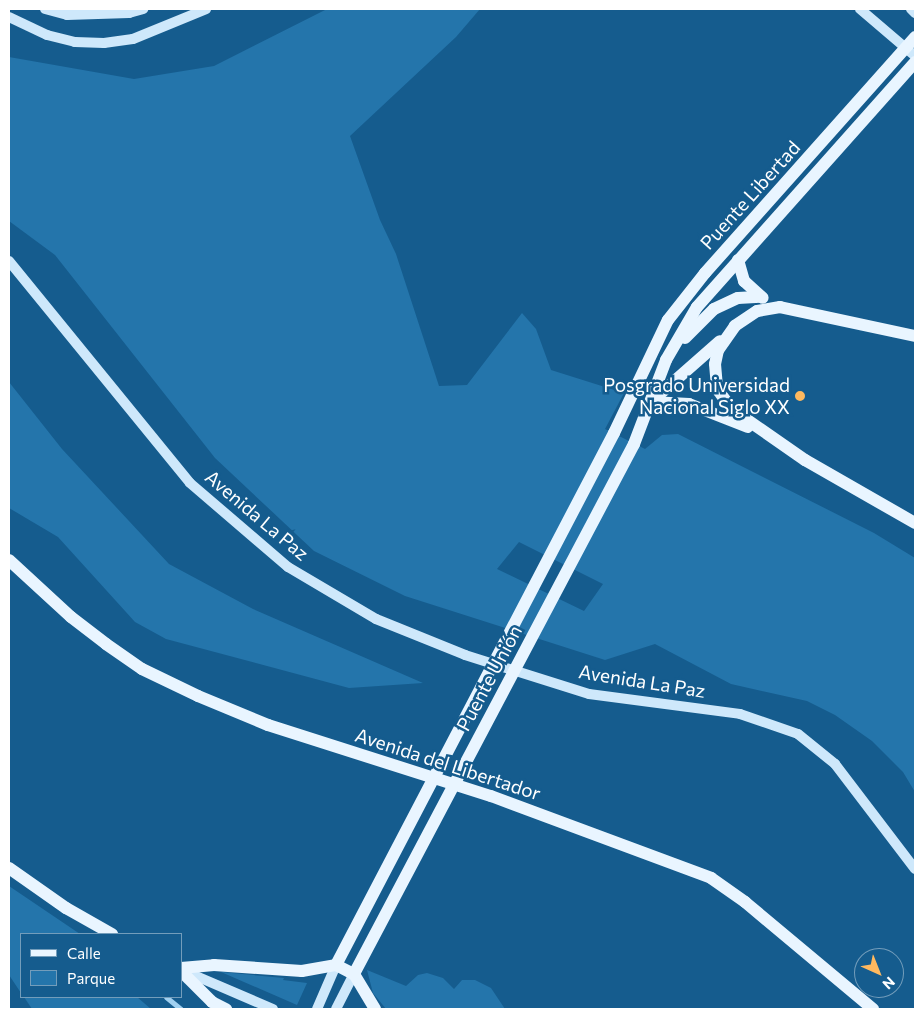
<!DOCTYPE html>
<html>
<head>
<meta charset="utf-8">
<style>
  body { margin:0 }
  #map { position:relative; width:924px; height:1018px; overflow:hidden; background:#155c8e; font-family:Commissioner,sans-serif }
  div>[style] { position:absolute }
  .green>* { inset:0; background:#2475ab }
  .minor>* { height:5px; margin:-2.5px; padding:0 2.5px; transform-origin:2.5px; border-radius:2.5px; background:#a0d0f0 }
  .secondary>* { height:10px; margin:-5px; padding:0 5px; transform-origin:5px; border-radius:5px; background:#cee8fb }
  .primary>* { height:12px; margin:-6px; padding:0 6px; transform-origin:6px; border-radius:6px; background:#e9f5ff }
  .dots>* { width:14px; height:14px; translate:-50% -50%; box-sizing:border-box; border:2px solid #155c8e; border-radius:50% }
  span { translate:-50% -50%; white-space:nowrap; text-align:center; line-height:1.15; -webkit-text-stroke:5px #155c8e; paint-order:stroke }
  .street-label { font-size:19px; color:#fff }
  .poi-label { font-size:19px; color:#fff }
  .right { translate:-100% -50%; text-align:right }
  .frame { position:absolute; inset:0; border:10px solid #fff; pointer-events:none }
  .legend { position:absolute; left:20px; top:933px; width:162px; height:65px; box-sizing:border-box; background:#155c8e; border:1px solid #739dbb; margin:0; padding:6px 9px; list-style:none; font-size:15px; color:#fff }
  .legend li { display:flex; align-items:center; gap:10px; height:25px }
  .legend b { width:25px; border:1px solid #739dbb }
  .north { position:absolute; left:854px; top:948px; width:50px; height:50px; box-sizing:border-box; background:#155c8e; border:1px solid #739dbb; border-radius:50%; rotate:136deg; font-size:14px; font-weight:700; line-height:20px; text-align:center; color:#fff }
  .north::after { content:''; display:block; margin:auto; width:18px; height:22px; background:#ffb95f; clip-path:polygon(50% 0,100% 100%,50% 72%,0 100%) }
</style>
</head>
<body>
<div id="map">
  <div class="green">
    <i style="clip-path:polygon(evenodd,327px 9px,480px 9px,456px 37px,350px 136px,380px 220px,396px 254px,439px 386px,467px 385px,522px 313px,536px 329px,551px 370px,624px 393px,605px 429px,645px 449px,662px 435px,678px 434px,874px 533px,915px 558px,915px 792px,903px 772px,872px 741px,835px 715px,807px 701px,731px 684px,655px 644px,605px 660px,405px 596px,314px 551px,215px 458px,55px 255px,9px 221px,9px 57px,134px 79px,214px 66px,327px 9px,519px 542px,603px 584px,584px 611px,497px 569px,519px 542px)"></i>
    <i style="clip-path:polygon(9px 382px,62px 449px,169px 564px,253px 609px,423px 683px,349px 688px,166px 639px,135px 622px,58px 537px,9px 508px)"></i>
    <i style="clip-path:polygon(9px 886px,80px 934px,21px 934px,21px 993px,9px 975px)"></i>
    <i style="clip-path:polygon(367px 970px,406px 986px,418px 975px,427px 973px,443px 978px,454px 989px,462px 980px,475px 980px,491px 988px,505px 1009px,386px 1009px,373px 993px)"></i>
    <i style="clip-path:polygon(221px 972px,284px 978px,283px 980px,307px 983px,297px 1005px)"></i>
    <i style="clip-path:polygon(24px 997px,137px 997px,151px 1009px,32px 1009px)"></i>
  </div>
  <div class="minor">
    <i style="left:166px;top:997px;width:19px;rotate:39deg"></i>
  </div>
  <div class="secondary">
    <i style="left:45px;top:9px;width:23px;rotate:15deg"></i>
    <i style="left:67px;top:15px;width:62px;rotate:-1.8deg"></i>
    <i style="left:129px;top:13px;width:15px;rotate:-16deg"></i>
    <i style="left:860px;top:9px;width:72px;rotate:40.5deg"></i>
    <i style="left:911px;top:9px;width:6px;rotate:45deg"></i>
    <i style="left:9px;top:17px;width:42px;rotate:25.3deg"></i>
    <i style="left:47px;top:35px;width:29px;rotate:14deg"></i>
    <i style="left:75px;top:42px;width:29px;rotate:2deg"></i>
    <i style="left:104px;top:43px;width:29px;rotate:-8deg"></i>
    <i style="left:133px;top:39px;width:79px;rotate:-22.3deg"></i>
    <i style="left:9px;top:261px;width:286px;rotate:50.8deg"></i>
    <i style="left:190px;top:483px;width:129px;rotate:40.6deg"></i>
    <i style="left:288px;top:567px;width:102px;rotate:30.6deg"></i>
    <i style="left:376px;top:619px;width:96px;rotate:22deg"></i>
    <i style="left:465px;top:655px;width:130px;rotate:17.5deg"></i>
    <i style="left:589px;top:694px;width:152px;rotate:7.5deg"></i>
    <i style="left:740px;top:714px;width:61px;rotate:19deg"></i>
    <i style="left:798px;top:734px;width:48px;rotate:39deg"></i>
    <i style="left:835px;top:764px;width:132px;rotate:52.7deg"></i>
    <i style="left:182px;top:970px;width:99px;rotate:23.2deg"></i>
    <i style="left:317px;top:1009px;width:48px;rotate:-66.6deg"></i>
    <i style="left:336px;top:1009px;width:39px;rotate:-63deg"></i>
  </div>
  <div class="primary">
    <i style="left:738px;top:260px;width:22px;rotate:74deg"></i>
    <i style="left:744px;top:281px;width:25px;rotate:42deg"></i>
    <i style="left:915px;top:336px;width:138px;rotate:-167.9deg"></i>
    <i style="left:780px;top:307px;width:23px;rotate:170deg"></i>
    <i style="left:757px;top:311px;width:27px;rotate:146deg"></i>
    <i style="left:735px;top:326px;width:29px;rotate:125deg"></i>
    <i style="left:718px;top:350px;width:14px;rotate:102deg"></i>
    <i style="left:715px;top:364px;width:25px;rotate:85deg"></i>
    <i style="left:717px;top:389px;width:26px;rotate:53deg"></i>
    <i style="left:733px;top:410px;width:88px;rotate:34.8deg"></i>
    <i style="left:805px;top:460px;width:127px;rotate:29.8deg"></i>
    <i style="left:685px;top:338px;width:41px;rotate:-45deg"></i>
    <i style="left:714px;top:309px;width:26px;rotate:-25deg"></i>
    <i style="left:738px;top:298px;width:22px;rotate:-3deg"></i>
    <i style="left:653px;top:400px;width:89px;rotate:-41.4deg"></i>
    <i style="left:651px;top:402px;width:38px;rotate:3deg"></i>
    <i style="left:689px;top:404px;width:63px;rotate:21.3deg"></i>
    <i style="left:9px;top:560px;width:84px;rotate:42.6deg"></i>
    <i style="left:71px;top:617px;width:44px;rotate:37.6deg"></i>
    <i style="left:106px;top:644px;width:44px;rotate:34.8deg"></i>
    <i style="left:142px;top:669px;width:62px;rotate:25.7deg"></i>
    <i style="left:198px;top:696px;width:76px;rotate:22.5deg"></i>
    <i style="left:268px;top:725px;width:234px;rotate:17.7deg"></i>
    <i style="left:491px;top:796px;width:235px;rotate:20.4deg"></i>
    <i style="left:711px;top:878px;width:42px;rotate:35.2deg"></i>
    <i style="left:745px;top:902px;width:167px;rotate:39.9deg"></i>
    <i style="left:9px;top:868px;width:70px;rotate:35.1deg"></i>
    <i style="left:66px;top:908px;width:53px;rotate:29.5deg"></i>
    <i style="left:336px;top:965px;width:600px;rotate:-62.41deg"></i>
    <i style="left:614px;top:433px;width:125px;rotate:-64.5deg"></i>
    <i style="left:668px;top:320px;width:60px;rotate:-51.8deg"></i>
    <i style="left:705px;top:273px;width:316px;rotate:-48.3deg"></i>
    <i style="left:181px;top:968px;width:33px;rotate:-5deg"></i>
    <i style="left:214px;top:965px;width:88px;rotate:3.9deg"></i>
    <i style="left:302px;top:971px;width:35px;rotate:-10deg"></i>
    <i style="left:336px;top:965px;width:20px;rotate:27deg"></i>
    <i style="left:354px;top:974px;width:41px;rotate:59deg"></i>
    <i style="left:181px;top:971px;width:44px;rotate:45deg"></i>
    <i style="left:212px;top:1002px;width:16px;rotate:27deg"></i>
    <i style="left:354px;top:974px;width:599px;rotate:-62.15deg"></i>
    <i style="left:634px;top:444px;width:90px;rotate:-69.1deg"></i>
    <i style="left:666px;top:360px;width:61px;rotate:-59.7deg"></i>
    <i style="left:697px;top:307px;width:328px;rotate:-48.3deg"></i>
  </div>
  <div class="dots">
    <i style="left:800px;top:396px;background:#ffb95f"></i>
  </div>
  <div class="street-label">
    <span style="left:750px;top:195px;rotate:-48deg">Puente Libertad</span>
    <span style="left:257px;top:515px;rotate:40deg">Avenida La Paz</span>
    <span style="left:489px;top:678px;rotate:-62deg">Puente Unión</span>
    <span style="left:642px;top:681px;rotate:9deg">Avenida La Paz</span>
    <span style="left:448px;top:764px;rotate:18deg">Avenida del Libertador</span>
  </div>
  <div class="poi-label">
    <span class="right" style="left:790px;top:396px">Posgrado Universidad<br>Nacional Siglo XX</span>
  </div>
  <div class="frame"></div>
  <ul class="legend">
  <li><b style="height:6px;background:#e9f5ff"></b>Calle</li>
  <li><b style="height:14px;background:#2475ab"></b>Parque</li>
  </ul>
  <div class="north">N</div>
</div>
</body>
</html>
